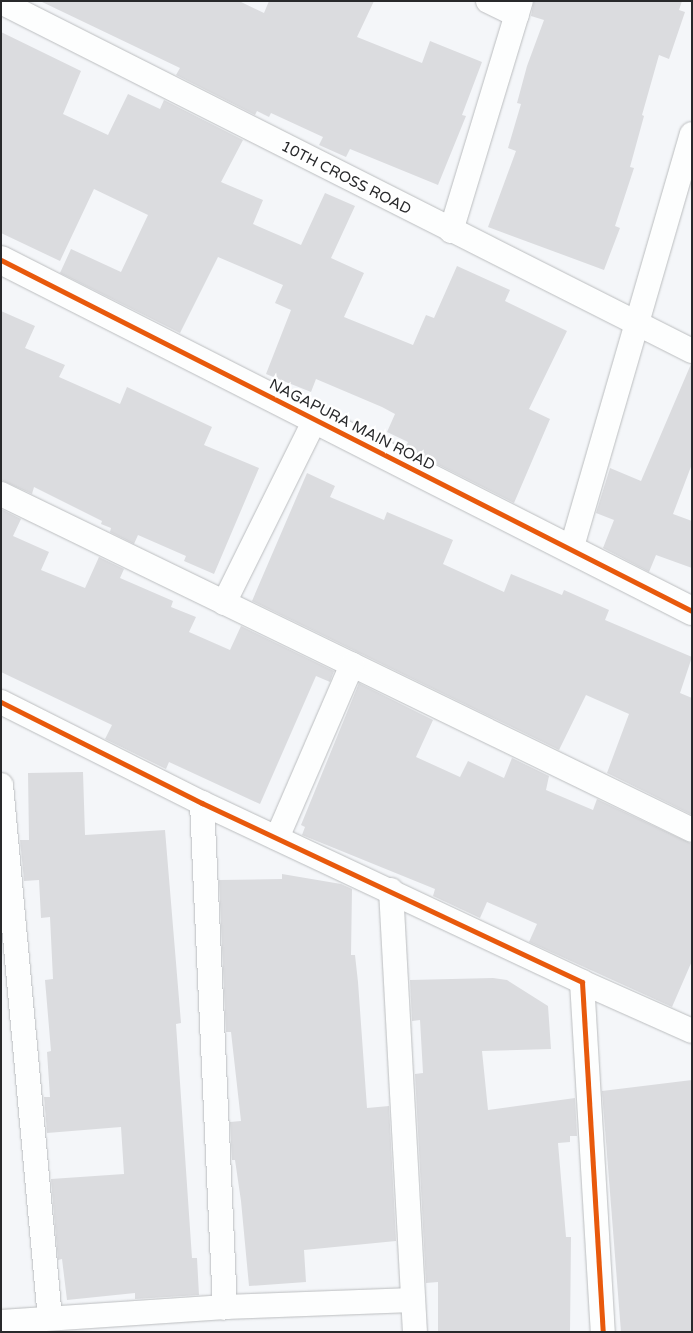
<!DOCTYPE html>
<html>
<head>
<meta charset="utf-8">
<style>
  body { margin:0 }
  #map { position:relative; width:693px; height:1333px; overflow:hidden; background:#f4f6f9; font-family:"Varela Round",sans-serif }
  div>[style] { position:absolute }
  .building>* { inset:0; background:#dbdcdf }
  .roads { filter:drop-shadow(0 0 1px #bbbdbf) drop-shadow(0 0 1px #bbbdbf) }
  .street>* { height:24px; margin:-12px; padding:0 12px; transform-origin:12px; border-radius:12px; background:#fdfefe }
  .secondary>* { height:28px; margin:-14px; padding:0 14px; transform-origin:14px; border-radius:14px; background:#fdfefe }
  .cycleway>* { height:5px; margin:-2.5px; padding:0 2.5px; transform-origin:2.5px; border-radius:2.5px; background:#e8590c }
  span { translate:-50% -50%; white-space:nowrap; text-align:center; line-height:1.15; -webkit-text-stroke:5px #fff; paint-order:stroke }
  .street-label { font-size:15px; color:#28292b }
  .frame { position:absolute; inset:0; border:2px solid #28292b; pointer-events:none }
</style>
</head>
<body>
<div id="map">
  <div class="building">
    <i style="clip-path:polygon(40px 1px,239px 1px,264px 13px,269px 1px,374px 1px,357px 37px,422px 63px,430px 41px,482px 62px,462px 115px,466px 116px,438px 185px,350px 149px,346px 157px,319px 145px,323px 137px,271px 113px,269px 117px,257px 111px,255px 115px,176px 75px,180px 68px)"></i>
    <i style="clip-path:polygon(534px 1px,682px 1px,679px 10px,685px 12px,669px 59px,659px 55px,642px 115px,644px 116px,630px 167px,634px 168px,615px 226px,620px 228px,604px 270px,488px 227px,516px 151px,508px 148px,521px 104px,517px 103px,527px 66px,544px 20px,531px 16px)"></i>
    <i style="clip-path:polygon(1px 32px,81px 71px,63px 114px,108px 135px,128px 94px,160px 109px,164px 100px,243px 140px,221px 182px,263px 200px,253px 224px,301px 245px,325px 193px,355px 206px,331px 258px,364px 273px,344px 317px,413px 345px,426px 315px,434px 318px,457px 266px,510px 290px,505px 301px,567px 331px,529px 409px,550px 419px,514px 503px,405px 448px,408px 442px,387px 432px,395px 414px,382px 407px,316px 379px,311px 392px,266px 374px,291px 310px,275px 303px,283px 285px,218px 257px,180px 333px,60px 273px,71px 249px,121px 272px,148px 215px,94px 189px,60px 261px,1px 233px)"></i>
    <i style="clip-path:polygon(1px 311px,35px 326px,25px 348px,65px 365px,59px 377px,120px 404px,127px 387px,212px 427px,204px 445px,259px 468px,214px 574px,184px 561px,186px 556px,138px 535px,134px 544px,110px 532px,111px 528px,101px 524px,102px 521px,34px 487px,32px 494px,1px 480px)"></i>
    <i style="clip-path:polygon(691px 364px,692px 464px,673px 514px,692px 521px,692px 568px,656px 555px,649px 572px,603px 548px,614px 520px,596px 513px,610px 468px,641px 481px)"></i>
    <i style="clip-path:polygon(307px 473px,335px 486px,330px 497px,384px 520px,387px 512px,453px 540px,443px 564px,504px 592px,511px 574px,562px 595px,564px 590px,609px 610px,605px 620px,692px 657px,680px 693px,692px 698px,692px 815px,607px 773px,629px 714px,586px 695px,559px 750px,252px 601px)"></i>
    <i style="clip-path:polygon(1px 509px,21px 519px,13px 536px,49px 552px,41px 570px,85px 588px,99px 557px,124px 569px,120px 578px,173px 601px,171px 607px,196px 617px,189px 632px,230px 650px,241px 626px,334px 671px,330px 682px,316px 676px,260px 804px,169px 762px,166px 769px,105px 739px,112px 725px,1px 672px)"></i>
    <i style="clip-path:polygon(359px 683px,433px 720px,416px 757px,460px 777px,468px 761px,504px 778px,512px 758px,549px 776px,546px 790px,593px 810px,597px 799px,692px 844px,692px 961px,672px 1007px,529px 942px,537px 924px,487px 902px,480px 918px,433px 896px,435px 889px,302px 835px,305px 827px,301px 825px)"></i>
    <i style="clip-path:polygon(83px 772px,85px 835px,165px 830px,181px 1023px,176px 1024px,192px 1258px,197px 1258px,199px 1295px,135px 1299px,135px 1293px,67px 1300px,62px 1259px,58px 1260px,51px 1179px,124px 1174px,121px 1127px,47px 1133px,44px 1097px,50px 1097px,47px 1052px,51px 1051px,45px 980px,53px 979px,50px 917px,41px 918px,39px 880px,24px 881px,20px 840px,29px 840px,28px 773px)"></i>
    <i style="clip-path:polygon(282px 874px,341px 884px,352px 889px,351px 955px,355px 955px,358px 982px,367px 1108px,389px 1106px,396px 1241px,304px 1250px,306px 1282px,249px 1286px,241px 1201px,235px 1160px,232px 1160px,230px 1122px,241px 1121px,231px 1032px,226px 1032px,219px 880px,282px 879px)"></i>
    <i style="clip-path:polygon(493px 978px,507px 980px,548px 1006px,551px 1049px,482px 1051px,488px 1110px,575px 1098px,577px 1136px,570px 1136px,570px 1142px,558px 1143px,566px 1237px,571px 1237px,570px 1332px,438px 1332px,438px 1282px,426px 1283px,415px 1074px,423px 1073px,420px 1020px,412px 1021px,410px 980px)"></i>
    <i style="clip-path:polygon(692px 1080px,692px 1332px,621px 1332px,602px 1091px)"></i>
  </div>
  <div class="roads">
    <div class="street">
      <i style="left:488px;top:1px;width:32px;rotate:26deg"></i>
      <i style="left:1px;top:2px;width:774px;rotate:26.8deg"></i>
      <i style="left:451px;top:231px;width:240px;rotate:-73.1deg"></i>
      <i style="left:1px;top:494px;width:768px;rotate:25.93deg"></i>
      <i style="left:571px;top:550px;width:433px;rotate:-73.8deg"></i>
      <i style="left:224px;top:603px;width:204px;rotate:-63.6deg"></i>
      <i style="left:1px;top:702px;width:225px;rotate:26.7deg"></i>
      <i style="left:202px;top:803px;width:420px;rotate:25.2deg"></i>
      <i style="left:582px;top:982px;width:351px;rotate:86.6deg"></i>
      <i style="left:1px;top:785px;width:535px;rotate:84.75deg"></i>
      <i style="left:202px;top:803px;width:505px;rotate:87.39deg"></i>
      <i style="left:277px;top:838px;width:189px;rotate:-66.6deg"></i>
      <i style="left:391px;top:890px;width:443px;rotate:86.9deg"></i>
      <i style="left:582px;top:982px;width:120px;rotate:24deg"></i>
      <i style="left:1px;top:1322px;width:225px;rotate:-3.8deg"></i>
      <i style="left:225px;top:1307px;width:188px;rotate:-2.1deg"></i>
    </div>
    <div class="secondary">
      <i style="left:1px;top:260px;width:775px;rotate:26.93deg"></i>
    </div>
  </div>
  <div class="cycleway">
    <i style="left:1px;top:260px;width:775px;rotate:26.93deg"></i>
    <i style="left:1px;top:702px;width:225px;rotate:26.7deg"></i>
    <i style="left:202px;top:803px;width:420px;rotate:25.2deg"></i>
    <i style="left:582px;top:982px;width:351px;rotate:86.6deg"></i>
  </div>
  <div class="street-label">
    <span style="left:346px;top:178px;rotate:27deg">10TH CROSS ROAD</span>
    <span style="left:352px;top:425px;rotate:27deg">NAGAPURA MAIN ROAD</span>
  </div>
  <div class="frame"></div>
</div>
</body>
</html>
